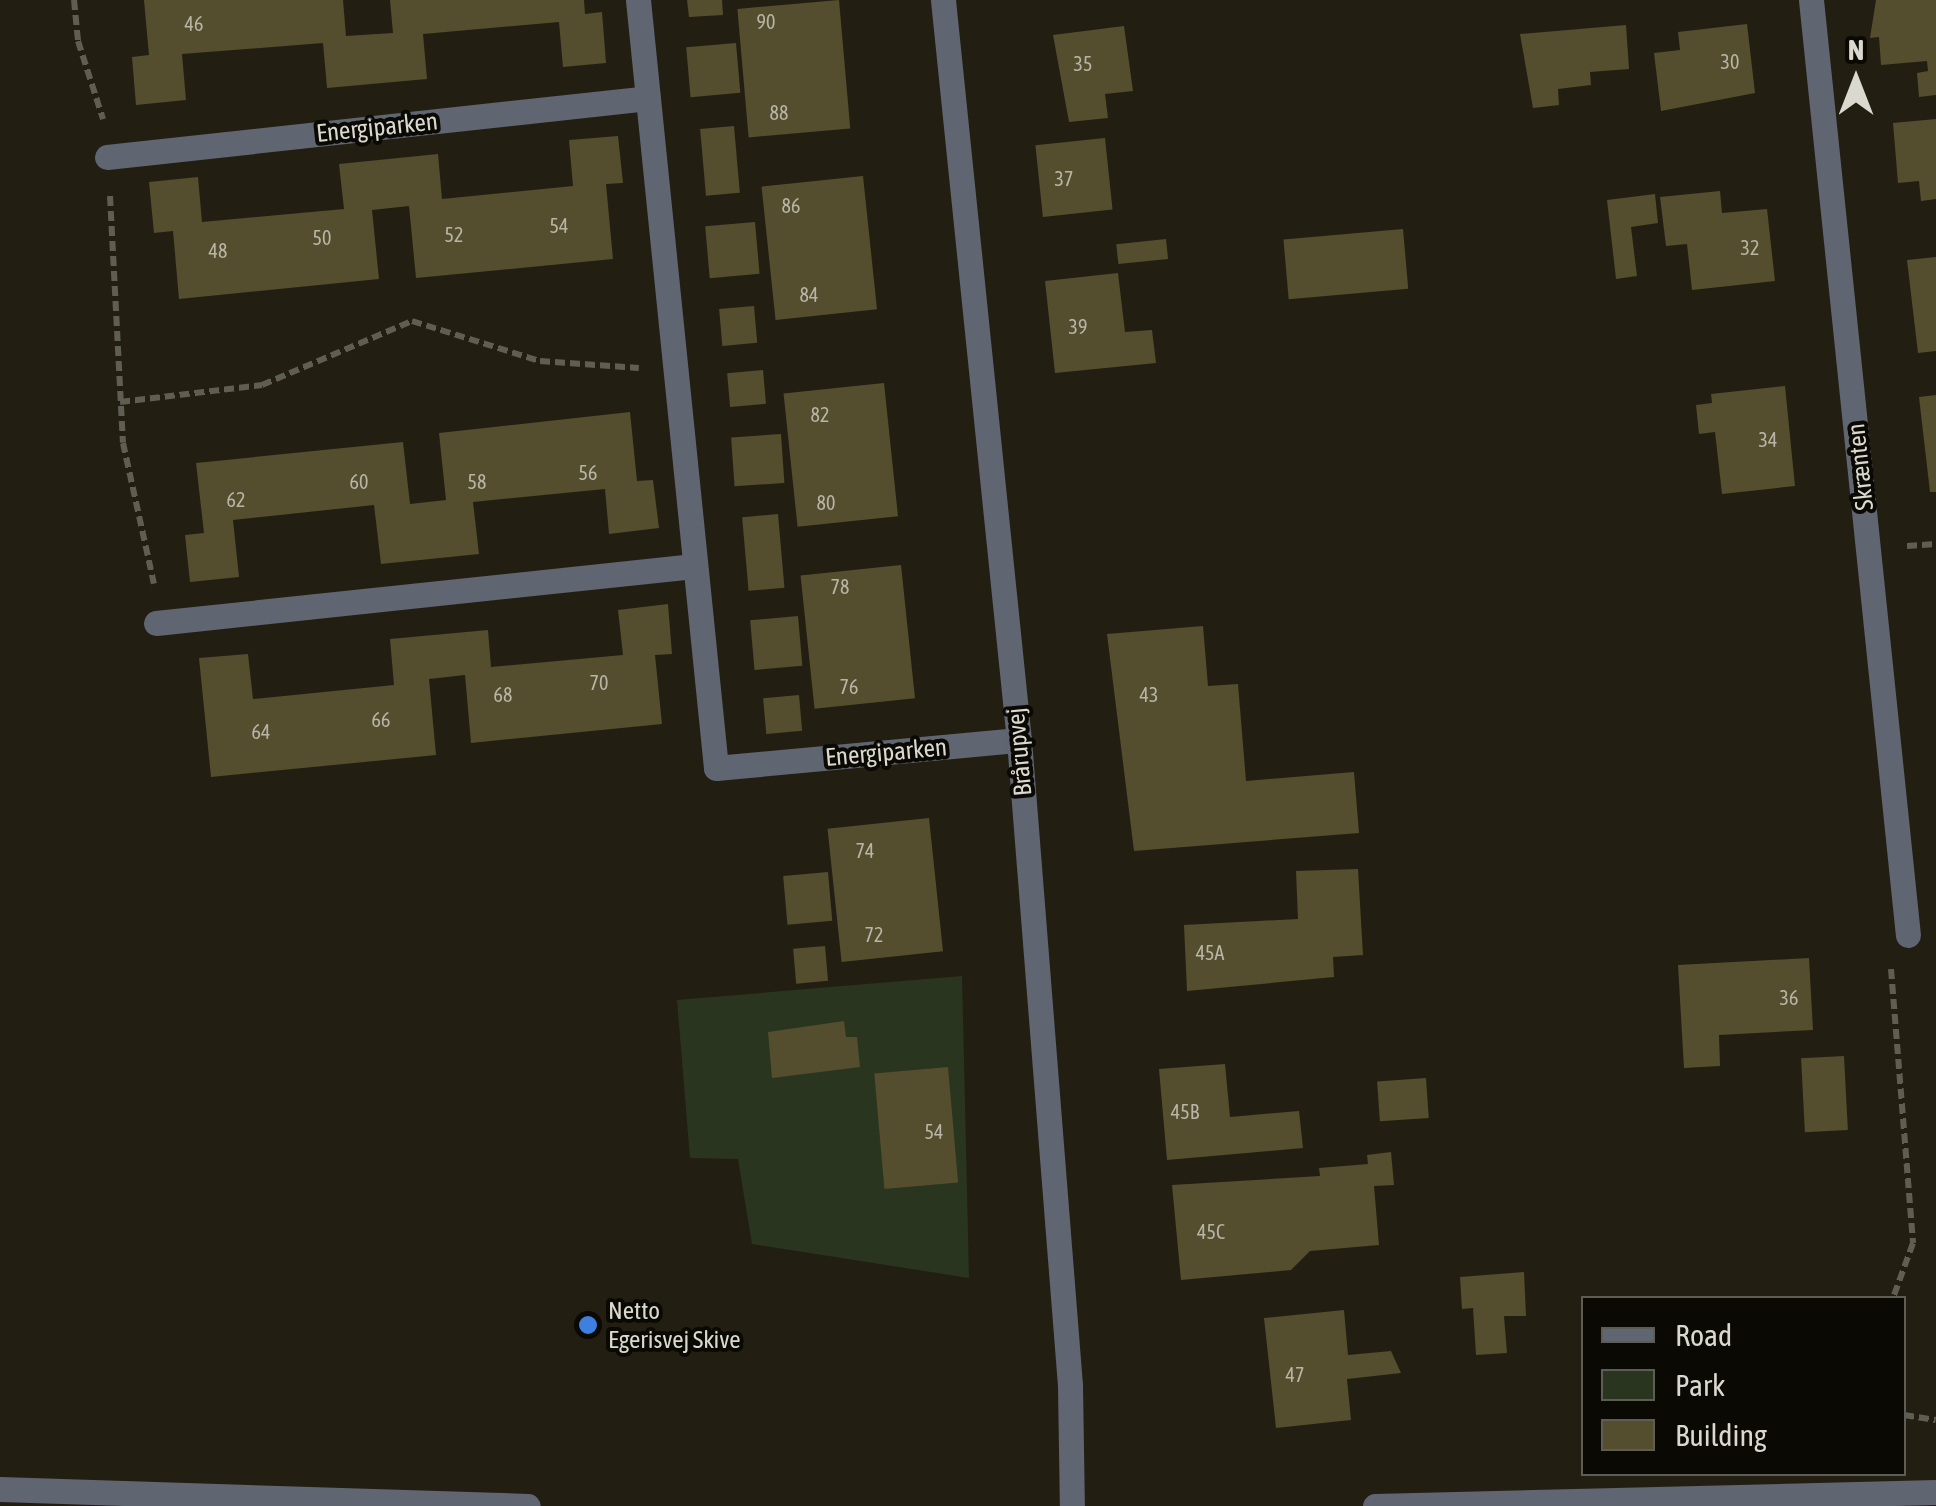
<!DOCTYPE html>
<html>
<head>
<meta charset="utf-8">
<style>
  body { margin:0 }
  #map { position:relative; width:1936px; height:1506px; overflow:hidden; background:#221f12; font-family:"Asap Condensed",sans-serif }
  div>[style] { position:absolute }
  .green>* { inset:0; background:#2a351f }
  .building>* { inset:0; background:#544d2e; transform-origin:0 0 }
  .path>* { height:6px; margin-top:-3px; transform-origin:0; background:repeating-linear-gradient(90deg,#605d52 0 10px,transparent 0 15px) }
  .minor>* { height:25px; margin:-12.5px; padding:0 12.5px; transform-origin:12.5px; border-radius:12.5px; background:#606572 }
  .dots>* { width:28px; height:28px; translate:-50% -50%; box-sizing:border-box; border:5px solid #0a0904; border-radius:50% }
  span { translate:-50% -50%; white-space:nowrap; text-align:center; line-height:1.15; -webkit-text-stroke:8px #0a0904; paint-order:stroke }
  .number-label { font-size:20px; color:#b8b5a7 }
  .number-label span { -webkit-text-stroke-width:0 }
  .street-label { font-size:25px; color:#dad8cf }
  .poi-label { font-size:25px; color:#dad8cf }
  .left { translate:0 -50%; text-align:left }
  .legend { position:absolute; left:1581px; top:1296px; width:325px; height:180px; box-sizing:border-box; background:#0a0904; border:2px solid #5d5c55; margin:0; padding:12px 18px; list-style:none; font-size:30px; color:#dad8cf }
  .legend li { display:flex; align-items:center; gap:20px; height:50px }
  .legend b { width:50px; border:2px solid #5d5c55 }
  .north { position:absolute; left:1806px; top:30px; width:100px; height:100px; -webkit-text-stroke:8px #0a0904; paint-order:stroke; rotate:0deg; font-size:28px; font-weight:700; line-height:40px; text-align:center; color:#dad8cf }
  .north::after { content:''; display:block; margin:auto; width:35px; height:45px; background:#dad8cf; clip-path:polygon(50% 0,100% 100%,50% 72%,0 100%) }
</style>
</head>
<body>
<div id="map">
  <div class="green">
    <i style="clip-path:polygon(962px 976px,969px 1278px,752px 1244px,738px 1159px,690px 1158px,677px 1000px)"></i>
  </div>
  <div class="building">
    <i style="clip-path:polygon(144px 0,343px 0,346px 36px,393px 33px,390px 0,584px 0,585px 14px,602px 12px,606px 63px,563px 67px,559px 22px,423px 34px,427px 79px,327px 88px,323px 43px,182px 54px,186px 100px,136px 105px,132px 57px,149px 55px)"></i>
    <i style="clip-path:polygon(687px 0,722px 0,723px 15px,689px 17px)"></i>
    <i style="left:839px;top:0;width:129px;height:102px;rotate:85deg"></i>
    <i style="clip-path:polygon(1876px 0,1936px 0,1936px 95px,1919px 97px,1917px 73px,1928px 71px,1927px 61px,1881px 65px,1879px 37px,1870px 38px)"></i>
    <i style="clip-path:polygon(1747px 24px,1755px 93px,1661px 111px,1654px 53px,1680px 50px,1678px 32px)"></i>
    <i style="clip-path:polygon(1626px 25px,1629px 69px,1590px 72px,1591px 85px,1558px 89px,1559px 105px,1533px 108px,1520px 34px)"></i>
    <i style="clip-path:polygon(1124px 26px,1133px 91px,1105px 94px,1108px 118px,1069px 122px,1053px 35px)"></i>
    <i style="left:736px;top:43px;width:50px;height:50px;rotate:85deg"></i>
    <i style="clip-path:polygon(1936px 119px,1936px 199px,1921px 201px,1919px 181px,1898px 183px,1893px 123px)"></i>
    <i style="left:734px;top:126px;width:67px;height:34px;rotate:85deg"></i>
    <i style="clip-path:polygon(618px 136px,623px 183px,606px 184px,613px 259px,416px 278px,409px 206px,372px 210px,379px 279px,179px 299px,173px 231px,154px 233px,149px 182px,198px 177px,202px 222px,344px 209px,339px 164px,438px 154px,442px 199px,573px 186px,569px 140px)"></i>
    <i style="left:1105px;top:138px;width:72px;height:70px;rotate:84deg"></i>
    <i style="left:863px;top:176px;width:134px;height:102px;rotate:84deg"></i>
    <i style="clip-path:polygon(1720px 191px,1722px 213px,1767px 209px,1775px 281px,1692px 290px,1687px 244px,1666px 246px,1660px 197px)"></i>
    <i style="clip-path:polygon(1655px 194px,1658px 223px,1631px 227px,1637px 276px,1616px 279px,1607px 200px)"></i>
    <i style="left:755px;top:222px;width:52px;height:50px;rotate:85deg"></i>
    <i style="left:1403px;top:229px;width:60px;height:120px;rotate:85deg"></i>
    <i style="left:1166px;top:239px;width:20px;height:50px;rotate:84deg"></i>
    <i style="clip-path:polygon(1936px 257px,1936px 351px,1918px 353px,1907px 260px)"></i>
    <i style="clip-path:polygon(1118px 273px,1125px 332px,1152px 330px,1156px 363px,1055px 373px,1045px 281px)"></i>
    <i style="left:754px;top:306px;width:37px;height:35px;rotate:85deg"></i>
    <i style="left:763px;top:370px;width:34px;height:36px;rotate:85deg"></i>
    <i style="left:884px;top:383px;width:134px;height:101px;rotate:84deg"></i>
    <i style="clip-path:polygon(1785px 386px,1795px 486px,1722px 494px,1715px 432px,1699px 434px,1696px 405px,1712px 403px,1711px 394px)"></i>
    <i style="clip-path:polygon(1936px 395px,1936px 492px,1930px 492px,1919px 397px)"></i>
    <i style="clip-path:polygon(630px 412px,637px 481px,653px 480px,659px 528px,609px 534px,605px 489px,473px 502px,479px 554px,381px 564px,374px 505px,233px 520px,239px 577px,190px 582px,185px 535px,204px 533px,196px 463px,403px 442px,410px 504px,446px 500px,439px 433px)"></i>
    <i style="left:781px;top:434px;width:49px;height:50px;rotate:86deg"></i>
    <i style="left:778px;top:514px;width:74px;height:36px;rotate:85deg"></i>
    <i style="left:901px;top:565px;width:134px;height:101px;rotate:84deg"></i>
    <i style="clip-path:polygon(668px 604px,672px 654px,655px 655px,662px 724px,471px 743px,465px 675px,429px 679px,436px 755px,211px 777px,199px 658px,248px 654px,253px 699px,394px 685px,390px 639px,488px 630px,491px 667px,623px 655px,618px 610px)"></i>
    <i style="left:798px;top:616px;width:50px;height:48px;rotate:85deg"></i>
    <i style="clip-path:polygon(1203px 626px,1208px 686px,1238px 684px,1246px 781px,1354px 772px,1359px 833px,1134px 851px,1107px 634px)"></i>
    <i style="left:799px;top:695px;width:36px;height:36px;rotate:85deg"></i>
    <i style="left:929px;top:818px;width:134px;height:102px;rotate:84deg"></i>
    <i style="clip-path:polygon(1358px 869px,1363px 955px,1333px 957px,1334px 977px,1187px 991px,1184px 925px,1298px 919px,1296px 871px)"></i>
    <i style="left:828px;top:872px;width:49px;height:45px;rotate:85deg"></i>
    <i style="left:825px;top:946px;width:35px;height:32px;rotate:85deg"></i>
    <i style="clip-path:polygon(1809px 958px,1813px 1030px,1719px 1035px,1720px 1066px,1684px 1068px,1678px 965px)"></i>
    <i style="clip-path:polygon(844px 1021px,846px 1037px,857px 1037px,860px 1067px,772px 1078px,768px 1032px)"></i>
    <i style="left:1844px;top:1056px;width:74px;height:43px;rotate:87deg"></i>
    <i style="clip-path:polygon(1225px 1064px,1230px 1117px,1299px 1111px,1303px 1148px,1167px 1160px,1159px 1069px)"></i>
    <i style="left:948px;top:1067px;width:116px;height:74px;rotate:85deg"></i>
    <i style="left:1426px;top:1078px;width:40px;height:49px;rotate:86deg"></i>
    <i style="clip-path:polygon(1391px 1152px,1394px 1185px,1374px 1186px,1379px 1245px,1310px 1251px,1291px 1270px,1181px 1280px,1172px 1185px,1320px 1176px,1319px 1168px,1368px 1164px,1367px 1155px)"></i>
    <i style="clip-path:polygon(1524px 1272px,1526px 1316px,1504px 1316px,1507px 1353px,1476px 1355px,1473px 1308px,1462px 1309px,1460px 1277px)"></i>
    <i style="clip-path:polygon(1344px 1310px,1348px 1355px,1391px 1351px,1401px 1373px,1347px 1379px,1351px 1420px,1276px 1428px,1264px 1318px)"></i>
  </div>
  <div class="path">
    <i style="left:74px;top:0;width:41px;rotate:84.4deg"></i>
    <i style="left:78px;top:41px;width:82px;rotate:72.2deg"></i>
    <i style="left:110px;top:196px;width:247px;rotate:87deg"></i>
    <i style="left:123px;top:443px;width:144px;rotate:77.6deg"></i>
    <i style="left:120px;top:402px;width:143px;rotate:-6.8deg"></i>
    <i style="left:262px;top:385px;width:163px;rotate:-23.1deg"></i>
    <i style="left:412px;top:321px;width:134px;rotate:17.4deg"></i>
    <i style="left:540px;top:361px;width:99px;rotate:4deg"></i>
    <i style="left:1907px;top:546px;width:29px;rotate:-4deg"></i>
    <i style="left:1891px;top:969px;width:275px;rotate:85.4deg"></i>
    <i style="left:1913px;top:1243px;width:59px;rotate:110deg"></i>
    <i style="left:1904px;top:1415px;width:32px;rotate:9deg"></i>
  </div>
  <div class="minor">
    <i style="left:638px;top:0;width:772px;rotate:84.2deg"></i>
    <i style="left:716px;top:768px;width:304px;rotate:-5.3deg"></i>
    <i style="left:943px;top:0;width:744px;rotate:84.14deg"></i>
    <i style="left:1019px;top:740px;width:647px;rotate:85.48deg"></i>
    <i style="left:1070px;top:1385px;width:121px;rotate:89.1deg"></i>
    <i style="left:1811px;top:0;width:940px;rotate:84.08deg"></i>
    <i style="left:107px;top:157px;width:544px;rotate:-6.22deg"></i>
    <i style="left:156px;top:623px;width:541px;rotate:-6.05deg"></i>
    <i style="left:0;top:1489px;width:528px;rotate:1.84deg"></i>
    <i style="left:1375px;top:1506px;width:561px;rotate:-1.43deg"></i>
  </div>
  <div class="dots">
    <i style="left:588px;top:1325px;background:#3f7fe0"></i>
  </div>
  <div class="number-label">
    <span style="left:766px;top:21px">90</span>
    <span style="left:194px;top:23px">46</span>
    <span style="left:1730px;top:61px">30</span>
    <span style="left:1083px;top:63px">35</span>
    <span style="left:779px;top:112px">88</span>
    <span style="left:1064px;top:178px">37</span>
    <span style="left:791px;top:205px">86</span>
    <span style="left:559px;top:225px">54</span>
    <span style="left:454px;top:234px">52</span>
    <span style="left:322px;top:237px">50</span>
    <span style="left:1750px;top:247px">32</span>
    <span style="left:218px;top:250px">48</span>
    <span style="left:809px;top:294px">84</span>
    <span style="left:1078px;top:326px">39</span>
    <span style="left:820px;top:414px">82</span>
    <span style="left:1768px;top:439px">34</span>
    <span style="left:588px;top:472px">56</span>
    <span style="left:359px;top:481px">60</span>
    <span style="left:477px;top:481px">58</span>
    <span style="left:236px;top:499px">62</span>
    <span style="left:826px;top:502px">80</span>
    <span style="left:840px;top:586px">78</span>
    <span style="left:599px;top:682px">70</span>
    <span style="left:849px;top:686px">76</span>
    <span style="left:503px;top:694px">68</span>
    <span style="left:1149px;top:694px">43</span>
    <span style="left:381px;top:719px">66</span>
    <span style="left:261px;top:731px">64</span>
    <span style="left:865px;top:850px">74</span>
    <span style="left:874px;top:934px">72</span>
    <span style="left:1210px;top:952px">45A</span>
    <span style="left:1789px;top:997px">36</span>
    <span style="left:1185px;top:1111px">45B</span>
    <span style="left:934px;top:1131px">54</span>
    <span style="left:1211px;top:1231px">45C</span>
    <span style="left:1295px;top:1374px">47</span>
  </div>
  <div class="street-label">
    <span style="left:377px;top:127px;rotate:-6deg">Energiparken</span>
    <span style="left:1860px;top:467px;rotate:-96deg">Skrænten</span>
    <span style="left:886px;top:752px;rotate:-5deg">Energiparken</span>
    <span style="left:1019px;top:752px;rotate:-95deg">Brårupvej</span>
  </div>
  <div class="poi-label">
    <span class="left" style="left:608px;top:1325px">Netto<br>Egerisvej Skive</span>
  </div>
  <ul class="legend">
  <li><b style="height:12px;background:#606572"></b>Road</li>
  <li><b style="height:28px;background:#2a351f"></b>Park</li>
  <li><b style="height:28px;background:#544d2e"></b>Building</li>
  </ul>
  <div class="north">N</div>
</div>
</body>
</html>
